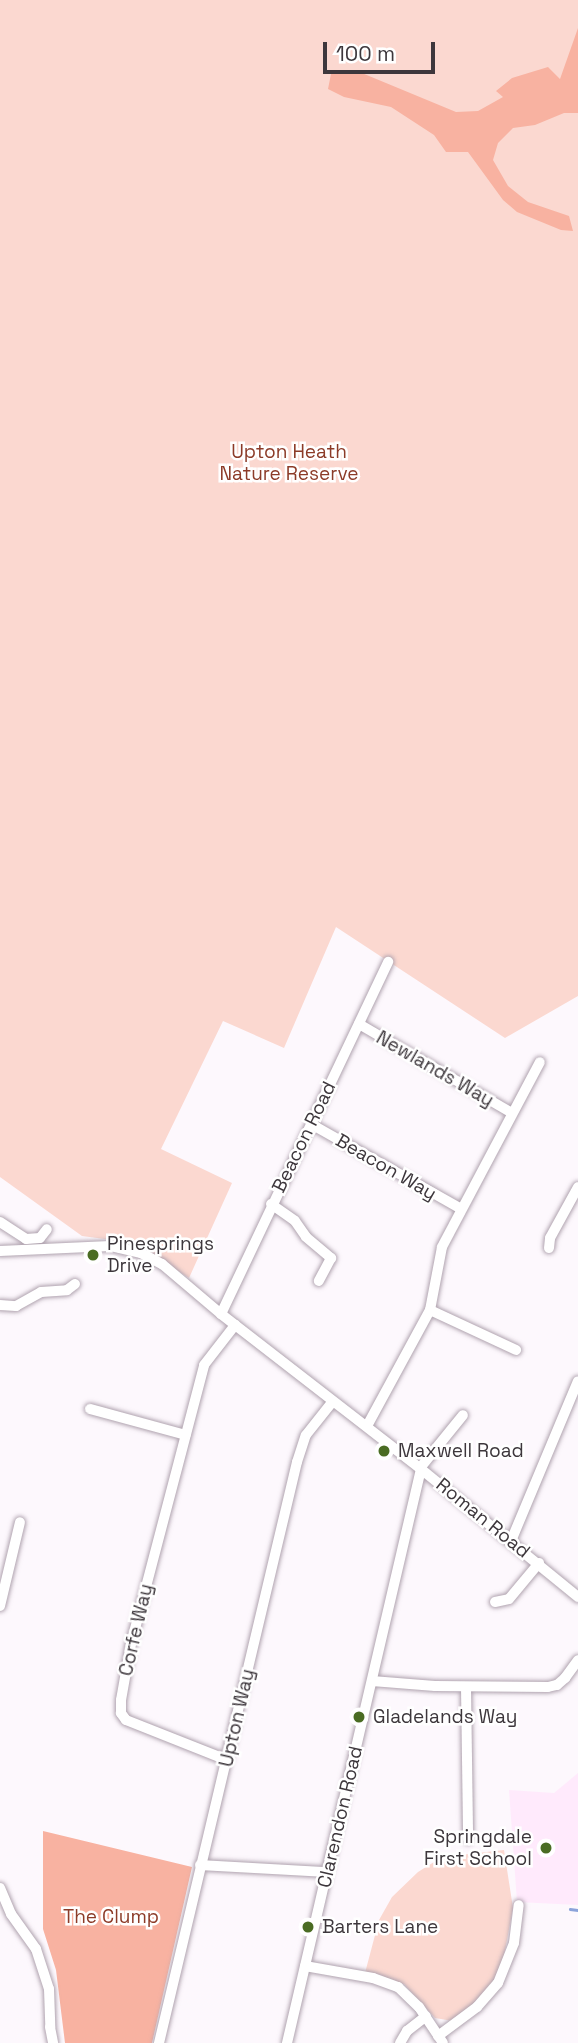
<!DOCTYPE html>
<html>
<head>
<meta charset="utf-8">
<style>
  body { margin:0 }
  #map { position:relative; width:578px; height:2043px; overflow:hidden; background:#fdf8fd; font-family:"Space Grotesk",sans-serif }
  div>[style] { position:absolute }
  .built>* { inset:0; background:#ffeafc }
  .green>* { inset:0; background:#fbd8d0 }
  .forest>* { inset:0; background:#f8b2a1 }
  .stream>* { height:2.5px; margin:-1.25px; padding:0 1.25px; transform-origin:1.25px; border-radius:1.25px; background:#8ba3da }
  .roads { filter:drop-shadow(0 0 2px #b0a3af) drop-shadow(0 0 2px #b0a3af) }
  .minor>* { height:10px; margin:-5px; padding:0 5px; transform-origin:5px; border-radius:5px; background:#fff }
  .dots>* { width:19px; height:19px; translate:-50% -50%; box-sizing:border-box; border:4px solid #fff; border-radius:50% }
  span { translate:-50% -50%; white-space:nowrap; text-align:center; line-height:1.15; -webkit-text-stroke:5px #fff; paint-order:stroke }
  .park-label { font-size:19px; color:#8c3b28 }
  .street-label { font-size:19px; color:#3d373c }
  .poi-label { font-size:19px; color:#3d373c }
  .left { translate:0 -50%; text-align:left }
  .right { translate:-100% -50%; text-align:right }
  .scale { position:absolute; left:323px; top:42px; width:112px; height:32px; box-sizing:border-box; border:4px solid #3d373c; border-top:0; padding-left:9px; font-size:21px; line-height:24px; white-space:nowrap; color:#3d373c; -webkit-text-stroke:5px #fff; paint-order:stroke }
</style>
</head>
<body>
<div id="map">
  <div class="built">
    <i style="clip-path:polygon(578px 1773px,578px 1905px,517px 1902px,509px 1790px,554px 1793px)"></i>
  </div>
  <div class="green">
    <i style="clip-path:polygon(0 0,578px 0,578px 996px,505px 1038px,336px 927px,284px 1048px,223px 1021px,161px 1149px,232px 1183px,189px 1278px,135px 1243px,82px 1236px,0 1177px)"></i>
    <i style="clip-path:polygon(504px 1850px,513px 1908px,503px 1961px,491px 1986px,472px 2005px,453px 2021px,435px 2018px,404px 1984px,365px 1973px,379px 1920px,392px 1897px,418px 1872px,442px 1857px)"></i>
  </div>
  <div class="forest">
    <i style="clip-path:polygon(578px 28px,578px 113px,564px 113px,535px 125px,513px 128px,498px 143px,493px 160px,508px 186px,528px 202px,569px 216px,573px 231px,561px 230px,517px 212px,503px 200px,468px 152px,446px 152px,434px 135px,391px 107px,344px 97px,328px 89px,331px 74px,357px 71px,456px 112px,478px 111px,503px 97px,496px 91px,512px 78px,548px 67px,560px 79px)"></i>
    <i style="clip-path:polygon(43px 1831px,192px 1867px,152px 2043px,65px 2043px,56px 1970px,43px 1929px)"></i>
  </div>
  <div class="stream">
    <i style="left:570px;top:1909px;width:8px;rotate:7deg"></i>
  </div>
  <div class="roads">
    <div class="minor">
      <i style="left:359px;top:1024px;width:177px;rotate:30.2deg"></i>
      <i style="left:311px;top:1124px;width:172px;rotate:29.5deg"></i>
      <i style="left:271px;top:1204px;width:29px;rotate:35deg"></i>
      <i style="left:295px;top:1221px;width:19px;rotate:55deg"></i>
      <i style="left:306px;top:1237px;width:33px;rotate:40deg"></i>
      <i style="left:331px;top:1258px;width:26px;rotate:118deg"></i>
      <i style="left:0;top:1222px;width:31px;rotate:33deg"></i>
      <i style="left:26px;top:1239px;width:14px;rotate:-4deg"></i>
      <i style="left:40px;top:1238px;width:11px;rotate:-52deg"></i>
      <i style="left:549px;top:1248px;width:10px;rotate:-84deg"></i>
      <i style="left:550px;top:1238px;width:58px;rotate:-61.2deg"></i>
      <i style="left:0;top:1251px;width:110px;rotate:-2.6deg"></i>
      <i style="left:110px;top:1246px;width:32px;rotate:13deg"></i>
      <i style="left:141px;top:1253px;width:24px;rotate:28deg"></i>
      <i style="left:162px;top:1264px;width:77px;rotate:40.3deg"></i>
      <i style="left:221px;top:1314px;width:253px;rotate:37.8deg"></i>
      <i style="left:421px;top:1469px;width:203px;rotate:39.2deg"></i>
      <i style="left:0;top:1305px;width:16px;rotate:4deg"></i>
      <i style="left:16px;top:1306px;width:29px;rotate:-29deg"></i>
      <i style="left:41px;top:1292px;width:26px;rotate:-4deg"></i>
      <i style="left:67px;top:1290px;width:10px;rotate:-37deg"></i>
      <i style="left:430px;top:1310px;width:95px;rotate:24.9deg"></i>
      <i style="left:221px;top:1314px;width:390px;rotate:-64.6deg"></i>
      <i style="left:90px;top:1409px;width:99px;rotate:15.2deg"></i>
      <i style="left:367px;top:1426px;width:132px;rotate:-61.5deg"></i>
      <i style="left:430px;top:1310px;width:64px;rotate:-79.2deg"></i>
      <i style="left:442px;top:1247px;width:209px;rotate:-62.1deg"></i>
      <i style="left:420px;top:1468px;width:68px;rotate:-50.9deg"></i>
      <i style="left:511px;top:1541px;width:173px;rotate:-67.3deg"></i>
      <i style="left:495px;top:1602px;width:14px;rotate:-12deg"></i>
      <i style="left:509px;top:1599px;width:47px;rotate:-50.2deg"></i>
      <i style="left:0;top:1606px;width:86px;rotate:-76.6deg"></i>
      <i style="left:372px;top:1681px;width:63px;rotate:4.5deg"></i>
      <i style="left:435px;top:1686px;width:113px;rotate:0.5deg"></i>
      <i style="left:548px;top:1687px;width:9px;rotate:-13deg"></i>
      <i style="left:557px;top:1685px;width:11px;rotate:-41deg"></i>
      <i style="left:565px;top:1678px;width:22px;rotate:-54deg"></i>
      <i style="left:466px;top:1687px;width:152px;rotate:89.2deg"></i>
      <i style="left:227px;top:1760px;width:109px;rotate:-158.4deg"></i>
      <i style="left:126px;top:1720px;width:9px;rotate:-126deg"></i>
      <i style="left:121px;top:1713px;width:13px;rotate:-90deg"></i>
      <i style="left:121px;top:1700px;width:57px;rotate:-79.9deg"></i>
      <i style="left:131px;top:1644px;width:288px;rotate:-75.3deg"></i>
      <i style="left:204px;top:1365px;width:51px;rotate:-52.2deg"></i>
      <i style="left:200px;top:1865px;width:127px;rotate:3.2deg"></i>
      <i style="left:0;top:1888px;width:28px;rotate:67deg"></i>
      <i style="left:11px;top:1914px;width:43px;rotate:54.5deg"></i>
      <i style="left:36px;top:1949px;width:42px;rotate:72deg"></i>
      <i style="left:49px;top:1989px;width:38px;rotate:88deg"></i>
      <i style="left:50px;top:2027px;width:16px;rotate:79deg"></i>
      <i style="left:305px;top:1966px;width:69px;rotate:10deg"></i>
      <i style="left:373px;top:1978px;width:27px;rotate:20deg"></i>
      <i style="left:398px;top:1987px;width:29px;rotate:44deg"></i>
      <i style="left:419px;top:2007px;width:43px;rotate:56.3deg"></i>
      <i style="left:438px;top:2036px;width:49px;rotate:-36.6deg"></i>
      <i style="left:477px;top:2007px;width:32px;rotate:-49deg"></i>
      <i style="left:498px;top:1983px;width:43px;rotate:-68.2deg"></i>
      <i style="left:514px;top:1943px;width:38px;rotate:-83deg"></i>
      <i style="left:159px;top:2043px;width:597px;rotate:-76.64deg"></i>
      <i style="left:297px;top:1462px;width:28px;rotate:-72deg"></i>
      <i style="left:306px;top:1435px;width:43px;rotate:-51.5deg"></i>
      <i style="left:287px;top:2043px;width:589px;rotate:-76.86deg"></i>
      <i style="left:400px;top:2043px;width:14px;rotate:-60deg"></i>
      <i style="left:407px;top:2031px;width:24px;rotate:-38deg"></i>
    </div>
  </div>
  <div class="dots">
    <i style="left:93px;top:1255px;background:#4a6c23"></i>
    <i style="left:384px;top:1451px;background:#4a6c23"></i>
    <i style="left:359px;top:1717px;background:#4a6c23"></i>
    <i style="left:546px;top:1848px;background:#4a6c23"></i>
    <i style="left:308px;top:1927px;background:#4a6c23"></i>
  </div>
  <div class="park-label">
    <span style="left:289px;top:463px">Upton Heath<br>Nature Reserve</span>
    <span style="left:111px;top:1917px">The Clump</span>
  </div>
  <div class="street-label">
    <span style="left:435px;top:1069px;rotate:30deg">Newlands Way</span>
    <span style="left:304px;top:1137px;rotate:-64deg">Beacon Road</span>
    <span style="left:386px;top:1167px;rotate:30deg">Beacon Way</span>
    <span style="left:483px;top:1518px;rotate:39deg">Roman Road</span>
    <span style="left:136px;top:1630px;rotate:-77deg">Corfe Way</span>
    <span style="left:237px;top:1718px;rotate:-77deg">Upton Way</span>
    <span style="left:340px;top:1817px;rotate:-77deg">Clarendon Road</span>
  </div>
  <div class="poi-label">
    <span class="left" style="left:107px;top:1255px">Pinesprings<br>Drive</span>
    <span class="left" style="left:398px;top:1451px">Maxwell Road</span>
    <span class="left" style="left:373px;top:1717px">Gladelands Way</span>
    <span class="right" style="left:532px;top:1848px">Springdale<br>First School</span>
    <span class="left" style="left:322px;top:1927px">Barters Lane</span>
  </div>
  <div class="scale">100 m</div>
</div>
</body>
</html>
